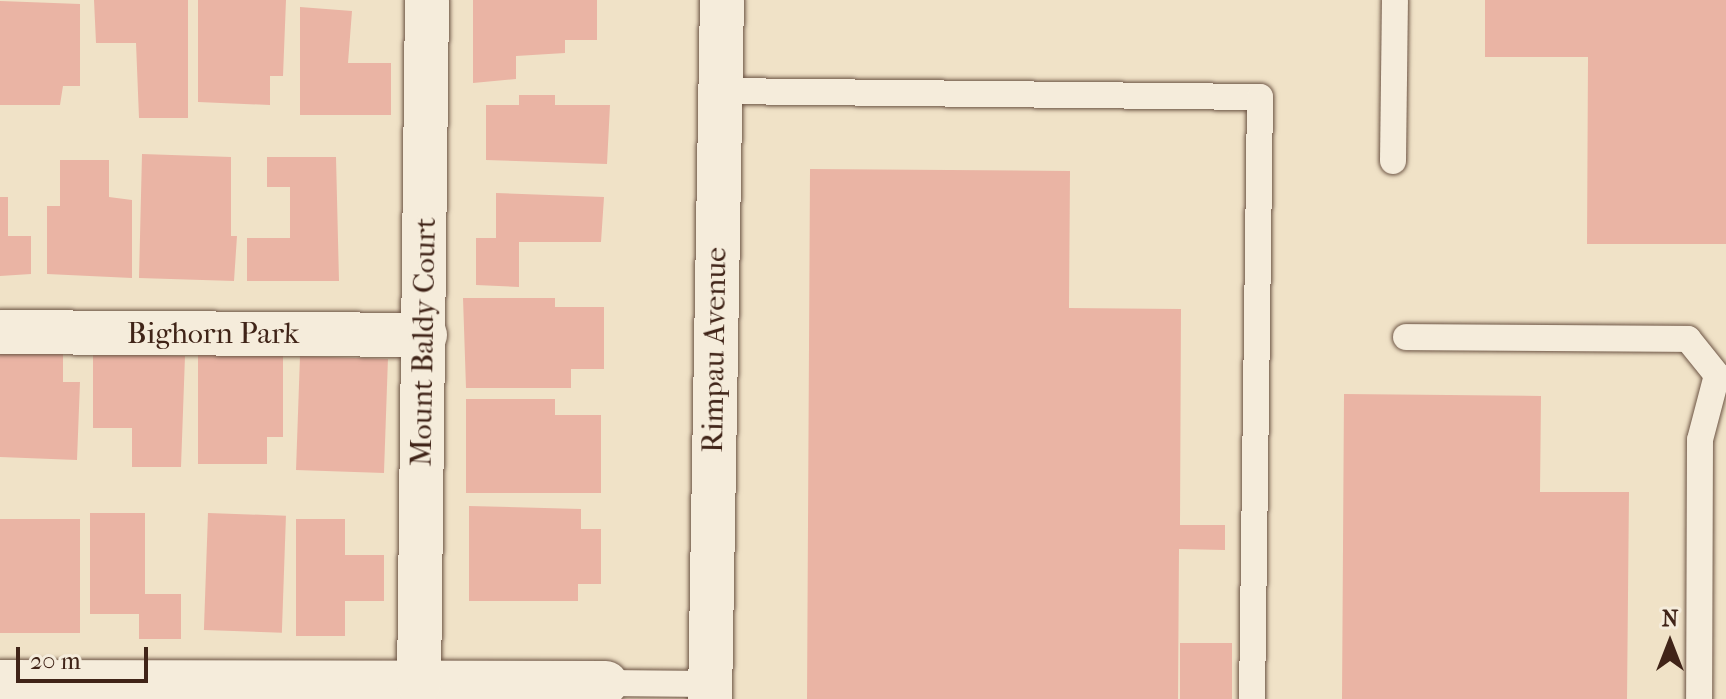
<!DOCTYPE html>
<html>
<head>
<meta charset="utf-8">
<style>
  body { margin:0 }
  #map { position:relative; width:1726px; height:699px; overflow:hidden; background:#f0e2c7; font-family:"IM FELL French Canon",serif }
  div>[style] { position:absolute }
  .building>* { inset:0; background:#eab4a4; transform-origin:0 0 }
  .roads { filter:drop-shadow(0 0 2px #6c5444) drop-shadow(0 0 2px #6c5444) }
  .lane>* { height:26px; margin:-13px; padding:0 13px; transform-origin:13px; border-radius:13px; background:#f5ecdb }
  .street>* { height:44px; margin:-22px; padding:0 22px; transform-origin:22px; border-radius:22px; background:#f5ecdb }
  .secondary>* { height:44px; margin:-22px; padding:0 22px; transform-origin:22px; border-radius:22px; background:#f5ecdb }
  span { translate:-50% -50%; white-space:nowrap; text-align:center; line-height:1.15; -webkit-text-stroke:6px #f5ecdb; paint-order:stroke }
  .street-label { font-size:30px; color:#402418 }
  .north { position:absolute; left:1630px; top:603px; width:80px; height:80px; -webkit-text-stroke:6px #f5ecdb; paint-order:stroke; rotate:0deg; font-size:22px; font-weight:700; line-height:32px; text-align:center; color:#402418 }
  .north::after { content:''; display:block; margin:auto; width:28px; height:36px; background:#402418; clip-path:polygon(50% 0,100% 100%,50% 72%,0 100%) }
  .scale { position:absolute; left:16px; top:647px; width:132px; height:36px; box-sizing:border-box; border:4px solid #402418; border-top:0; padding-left:10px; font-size:24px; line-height:28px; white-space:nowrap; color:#402418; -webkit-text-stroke:6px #f5ecdb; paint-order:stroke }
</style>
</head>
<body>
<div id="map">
  <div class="building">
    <i style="clip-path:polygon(94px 0,188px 0,188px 118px,139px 118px,136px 43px,96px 43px)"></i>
    <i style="clip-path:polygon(198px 0,286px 0,283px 76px,270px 76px,270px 105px,198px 102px)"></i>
    <i style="clip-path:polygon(473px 0,597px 0,597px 40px,565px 40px,565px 53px,516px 56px,516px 79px,473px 83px)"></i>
    <i style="clip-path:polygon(1485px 0,1726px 0,1726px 244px,1587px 244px,1588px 57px,1485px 57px)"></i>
    <i style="clip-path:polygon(0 1px,80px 4px,80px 86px,63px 86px,60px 105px,0 105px)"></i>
    <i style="clip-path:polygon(300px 7px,352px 11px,348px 63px,391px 63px,391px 115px,300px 115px)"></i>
    <i style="clip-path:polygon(519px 95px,555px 95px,555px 105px,610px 105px,607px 164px,486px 160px,486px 105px,519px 105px)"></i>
    <i style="clip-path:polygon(142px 154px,231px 157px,231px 236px,237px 236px,234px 281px,139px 278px)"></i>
    <i style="clip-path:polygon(267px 157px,336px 157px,339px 281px,247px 281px,247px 238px,290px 238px,290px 187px,267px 187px)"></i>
    <i style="clip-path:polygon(60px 160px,109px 160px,109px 197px,132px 200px,132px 278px,47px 274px,47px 206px,60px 206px)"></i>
    <i style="clip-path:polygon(810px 169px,1070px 171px,1069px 308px,1181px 309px,1180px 525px,1225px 525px,1225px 550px,1179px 549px,1178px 699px,807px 699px)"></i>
    <i style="clip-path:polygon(496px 193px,604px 197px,601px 242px,519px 242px,519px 287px,476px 285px,476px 238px,496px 238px)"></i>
    <i style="clip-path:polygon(0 197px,8px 197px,8px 236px,31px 236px,31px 274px,0 276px)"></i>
    <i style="clip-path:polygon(463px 298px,555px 298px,555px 307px,604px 307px,604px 369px,571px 369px,571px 388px,466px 388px)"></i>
    <i style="clip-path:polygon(0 350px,63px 350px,63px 382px,80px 382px,77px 460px,0 457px)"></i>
    <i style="clip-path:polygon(93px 353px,185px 356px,181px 467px,132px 467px,132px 428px,93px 428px)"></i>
    <i style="clip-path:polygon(198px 353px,283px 353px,283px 437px,267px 437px,267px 464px,198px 464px)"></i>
    <i style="left:300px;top:356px;width:88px;height:114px;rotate:2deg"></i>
    <i style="clip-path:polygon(1344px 394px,1541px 396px,1540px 492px,1629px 492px,1627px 699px,1342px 699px)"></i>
    <i style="clip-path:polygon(466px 399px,555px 399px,555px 415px,601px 415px,601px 493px,466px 493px)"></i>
    <i style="clip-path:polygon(469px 506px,581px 509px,581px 529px,601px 529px,601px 584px,578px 584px,578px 601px,469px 601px)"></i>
    <i style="clip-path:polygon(90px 513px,145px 513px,145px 594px,181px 594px,181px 639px,139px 639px,139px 614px,90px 614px)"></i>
    <i style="left:208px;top:513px;width:78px;height:117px;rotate:2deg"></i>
    <i style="left:0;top:519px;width:80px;height:114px"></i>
    <i style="clip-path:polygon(296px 519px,345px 519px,345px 555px,384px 555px,384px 601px,345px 601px,345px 636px,296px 636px)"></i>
    <i style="left:1180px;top:643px;width:52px;height:56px"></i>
  </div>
  <div class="roads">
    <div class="lane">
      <i style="left:720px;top:91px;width:540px;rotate:0.64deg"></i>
      <i style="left:1260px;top:97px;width:602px;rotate:90.76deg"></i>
      <i style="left:1393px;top:161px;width:161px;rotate:-89.3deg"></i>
      <i style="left:1406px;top:337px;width:282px;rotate:0.4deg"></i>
      <i style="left:1688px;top:339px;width:46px;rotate:51.1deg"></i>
      <i style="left:1717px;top:375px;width:67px;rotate:104.7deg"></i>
      <i style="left:1700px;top:440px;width:259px;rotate:90.2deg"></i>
      <i style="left:606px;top:683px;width:104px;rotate:0.6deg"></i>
    </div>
    <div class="street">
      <i style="left:0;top:332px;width:425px;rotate:0.4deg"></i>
      <i style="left:0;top:682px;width:606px;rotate:0.09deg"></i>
      <i style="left:419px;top:684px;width:684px;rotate:-89.33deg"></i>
    </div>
    <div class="secondary">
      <i style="left:710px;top:699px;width:699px;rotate:-89.02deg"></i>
    </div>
  </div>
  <div class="street-label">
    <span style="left:213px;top:334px">Bighorn Park</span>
    <span style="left:424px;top:342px;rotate:-89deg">Mount Baldy Court</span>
    <span style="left:715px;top:350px;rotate:-89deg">Rimpau Avenue</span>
  </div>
  <div class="north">N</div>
  <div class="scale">20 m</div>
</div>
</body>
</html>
